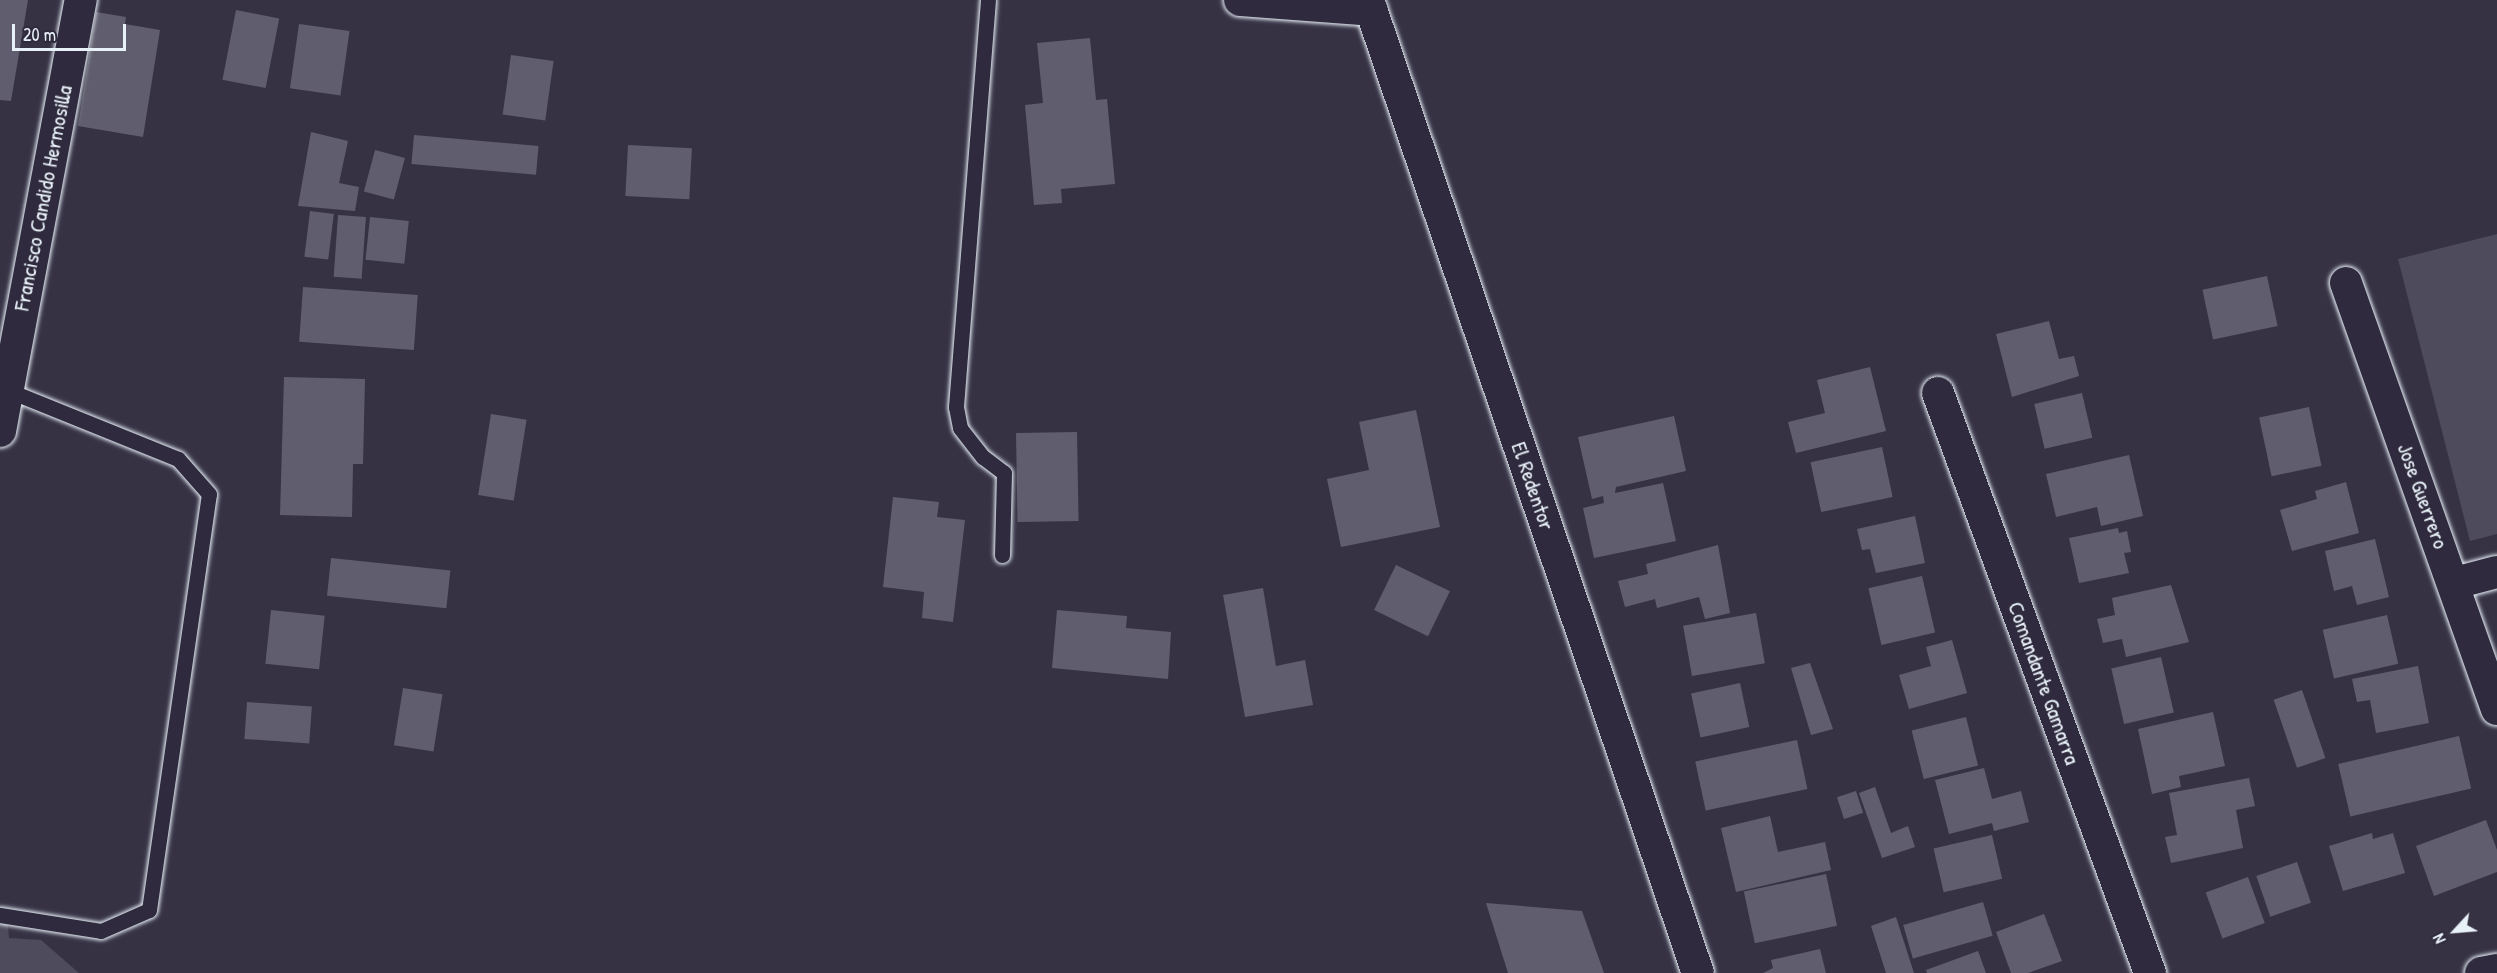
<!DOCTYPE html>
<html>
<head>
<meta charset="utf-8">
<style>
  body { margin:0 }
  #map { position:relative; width:2497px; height:973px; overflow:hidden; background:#363244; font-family:"Patrick Hand",sans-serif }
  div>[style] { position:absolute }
  .green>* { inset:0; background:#4d4b5c }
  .building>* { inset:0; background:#605e6e; transform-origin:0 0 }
  .roads { filter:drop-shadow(0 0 2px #e8f1f8) drop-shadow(0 0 2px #e8f1f8) }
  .service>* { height:15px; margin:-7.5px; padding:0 7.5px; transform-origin:7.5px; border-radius:7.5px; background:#2f2a3d }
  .minor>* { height:32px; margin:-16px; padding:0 16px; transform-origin:16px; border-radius:16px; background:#2f2a3d }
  span { translate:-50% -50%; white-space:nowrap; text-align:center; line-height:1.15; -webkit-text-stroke:6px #2f2a3d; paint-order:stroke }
  .street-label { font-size:22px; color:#e8f1f8 }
  .north { position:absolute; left:2425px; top:901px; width:60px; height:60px; -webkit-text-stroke:4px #2f2a3d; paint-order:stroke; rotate:244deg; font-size:16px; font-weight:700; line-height:24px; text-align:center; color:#e8f1f8 }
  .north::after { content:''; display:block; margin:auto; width:21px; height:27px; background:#e8f1f8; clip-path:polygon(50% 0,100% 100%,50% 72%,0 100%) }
  .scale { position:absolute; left:12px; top:24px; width:114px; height:27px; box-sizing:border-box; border:3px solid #e8f1f8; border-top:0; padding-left:8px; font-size:18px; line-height:21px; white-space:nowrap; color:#e8f1f8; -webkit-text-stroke:4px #2f2a3d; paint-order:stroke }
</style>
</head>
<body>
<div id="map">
  <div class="green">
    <i style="clip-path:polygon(2497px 234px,2497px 534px,2470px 541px,2398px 259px)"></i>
    <i style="clip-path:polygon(0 912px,7px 914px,9px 938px,41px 940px,79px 973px,0 973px)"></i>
  </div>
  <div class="building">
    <i style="clip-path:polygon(0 0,28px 0,11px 101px,0 100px)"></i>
    <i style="left:236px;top:10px;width:44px;height:71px;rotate:11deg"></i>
    <i style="clip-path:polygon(96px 12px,126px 17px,125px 24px,160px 30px,143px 137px,78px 126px)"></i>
    <i style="left:299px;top:24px;width:51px;height:65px;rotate:8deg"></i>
    <i style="clip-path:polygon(1090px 38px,1096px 100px,1107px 99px,1115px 184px,1061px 189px,1062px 203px,1034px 205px,1025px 105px,1043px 103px,1037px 43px)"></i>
    <i style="left:511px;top:55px;width:43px;height:60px;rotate:8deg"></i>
    <i style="clip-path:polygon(311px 132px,348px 141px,339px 183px,359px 187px,355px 211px,298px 206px)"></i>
    <i style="left:414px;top:135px;width:125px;height:29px;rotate:5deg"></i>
    <i style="left:628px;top:145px;width:64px;height:51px;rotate:3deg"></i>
    <i style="left:375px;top:150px;width:31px;height:43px;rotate:15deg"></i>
    <i style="left:310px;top:211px;width:24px;height:46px;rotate:7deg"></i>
    <i style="left:338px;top:215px;width:28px;height:62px;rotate:4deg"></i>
    <i style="left:370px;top:217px;width:39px;height:43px;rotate:6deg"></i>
    <i style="left:2267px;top:276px;width:51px;height:66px;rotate:78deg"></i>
    <i style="left:303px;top:287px;width:115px;height:55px;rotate:4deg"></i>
    <i style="clip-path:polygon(2049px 321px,2059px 359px,2074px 356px,2079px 376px,2012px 397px,1996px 334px)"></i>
    <i style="clip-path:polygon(1870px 367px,1886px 431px,1796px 453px,1788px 422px,1825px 413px,1817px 380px)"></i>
    <i style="clip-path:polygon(284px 377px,365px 379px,363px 464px,353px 464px,352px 517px,280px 515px)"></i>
    <i style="left:2082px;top:393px;width:46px;height:49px;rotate:77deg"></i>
    <i style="left:2309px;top:407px;width:60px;height:51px;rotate:78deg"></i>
    <i style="clip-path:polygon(1416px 410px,1440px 527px,1341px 547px,1327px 479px,1369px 470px,1359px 422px)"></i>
    <i style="left:491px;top:414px;width:36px;height:82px;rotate:9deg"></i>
    <i style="clip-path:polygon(1674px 416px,1686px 471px,1616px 487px,1615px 493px,1663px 483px,1676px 541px,1594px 558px,1583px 508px,1604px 503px,1603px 496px,1592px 499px,1578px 437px)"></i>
    <i style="left:1077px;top:432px;width:89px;height:61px;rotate:89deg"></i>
    <i style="left:1882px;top:447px;width:51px;height:73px;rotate:78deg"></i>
    <i style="clip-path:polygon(2129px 455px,2143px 516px,2101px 526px,2097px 507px,2056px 517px,2046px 474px)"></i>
    <i style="clip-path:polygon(2346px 482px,2359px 533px,2292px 551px,2280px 510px,2317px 499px,2315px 491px)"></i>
    <i style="clip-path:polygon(893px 497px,939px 502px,937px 517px,965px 520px,953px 622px,922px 618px,924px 592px,883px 587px)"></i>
    <i style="clip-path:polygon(1915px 516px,1925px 563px,1876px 573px,1870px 549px,1862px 550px,1857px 529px)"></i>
    <i style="clip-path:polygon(2118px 528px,2119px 533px,2127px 531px,2131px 552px,2124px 553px,2129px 573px,2079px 583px,2069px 538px)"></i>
    <i style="clip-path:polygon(2375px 539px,2389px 597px,2357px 605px,2352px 586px,2334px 591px,2325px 551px)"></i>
    <i style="clip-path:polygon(1718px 545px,1730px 613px,1705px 619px,1699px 597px,1657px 608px,1655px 599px,1625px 607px,1618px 581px,1648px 574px,1646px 564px)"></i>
    <i style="left:331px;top:558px;width:120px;height:38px;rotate:6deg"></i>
    <i style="left:1396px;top:565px;width:60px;height:50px;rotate:26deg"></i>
    <i style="left:1922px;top:576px;width:58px;height:55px;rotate:77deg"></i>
    <i style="clip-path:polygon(2171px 585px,2189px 642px,2126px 657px,2122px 639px,2103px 643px,2097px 619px,2115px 615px,2112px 598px)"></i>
    <i style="clip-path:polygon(1263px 588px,1276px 666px,1305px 660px,1313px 705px,1245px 717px,1223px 595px)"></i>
    <i style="left:271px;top:610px;width:54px;height:54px;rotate:6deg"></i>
    <i style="clip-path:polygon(1057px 610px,1127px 616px,1126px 628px,1171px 632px,1168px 679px,1052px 668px)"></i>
    <i style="left:1756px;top:613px;width:51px;height:74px;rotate:80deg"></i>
    <i style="left:2387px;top:615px;width:50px;height:66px;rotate:77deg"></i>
    <i style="clip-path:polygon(1952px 640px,1967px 693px,1909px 709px,1899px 675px,1931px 666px,1926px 647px)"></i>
    <i style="left:2161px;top:657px;width:57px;height:51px;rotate:77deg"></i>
    <i style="clip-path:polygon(1810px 663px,1833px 729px,1811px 735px,1791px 668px)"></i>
    <i style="clip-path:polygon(2418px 666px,2429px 723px,2376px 733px,2370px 700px,2357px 702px,2352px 679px)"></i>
    <i style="left:1740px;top:683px;width:45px;height:50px;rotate:78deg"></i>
    <i style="left:403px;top:688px;width:40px;height:58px;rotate:9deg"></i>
    <i style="left:2302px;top:690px;width:72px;height:30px;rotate:71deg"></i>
    <i style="left:247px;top:702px;width:65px;height:37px;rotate:4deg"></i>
    <i style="clip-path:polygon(2213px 712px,2225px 766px,2179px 776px,2181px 787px,2152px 794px,2138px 729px)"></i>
    <i style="left:1966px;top:717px;width:50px;height:56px;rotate:76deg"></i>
    <i style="left:2459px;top:736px;width:54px;height:124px;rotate:77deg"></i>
    <i style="left:1797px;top:740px;width:50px;height:104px;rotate:78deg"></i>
    <i style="clip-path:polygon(1984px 768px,1992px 799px,2021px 791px,2029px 822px,1994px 831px,1992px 823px,1949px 834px,1935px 780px)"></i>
    <i style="clip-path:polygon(2249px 778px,2255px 806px,2236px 810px,2243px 848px,2171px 863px,2165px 837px,2177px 835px,2169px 793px)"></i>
    <i style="clip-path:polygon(1875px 787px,1891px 833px,1908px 826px,1915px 847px,1882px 858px,1859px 793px)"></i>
    <i style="left:1856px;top:791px;width:23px;height:20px;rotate:72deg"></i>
    <i style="clip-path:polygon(1770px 816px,1778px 852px,1825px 842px,1831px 870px,1736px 892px,1721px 828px)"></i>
    <i style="clip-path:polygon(2486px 820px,2497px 850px,2497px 872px,2434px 896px,2416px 846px)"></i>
    <i style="clip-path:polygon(2372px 833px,2373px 839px,2393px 833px,2405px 873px,2343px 891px,2329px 846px)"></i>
    <i style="left:1992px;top:835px;width:45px;height:60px;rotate:77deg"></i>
    <i style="left:2297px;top:862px;width:43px;height:43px;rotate:71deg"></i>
    <i style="left:1826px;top:874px;width:53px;height:84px;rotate:78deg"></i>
    <i style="left:2248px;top:877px;width:49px;height:45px;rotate:70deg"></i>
    <i style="left:1983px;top:902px;width:35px;height:83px;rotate:74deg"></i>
    <i style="clip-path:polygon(1486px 903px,1582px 911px,1604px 973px,1508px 973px)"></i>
    <i style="clip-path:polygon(2044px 914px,2062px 961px,2028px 973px,2011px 973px,1996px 932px)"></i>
    <i style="clip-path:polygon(1896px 917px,1914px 973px,1886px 973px,1871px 926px)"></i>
    <i style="clip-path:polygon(1820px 949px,1826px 973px,1763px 973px,1773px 968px,1771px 960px)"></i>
    <i style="clip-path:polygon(1978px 951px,1986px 973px,1927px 973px,1926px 970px)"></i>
  </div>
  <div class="roads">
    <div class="service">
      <i style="left:988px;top:0;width:408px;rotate:94.5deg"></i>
      <i style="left:956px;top:407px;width:21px;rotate:79deg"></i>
      <i style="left:960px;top:428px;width:37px;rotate:52deg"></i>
      <i style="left:983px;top:457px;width:26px;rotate:37deg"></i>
      <i style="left:1004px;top:473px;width:82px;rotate:91.4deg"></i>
      <i style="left:0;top:915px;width:102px;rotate:9deg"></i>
      <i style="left:101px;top:931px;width:52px;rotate:-23.6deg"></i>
      <i style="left:149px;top:910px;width:420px;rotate:-81.8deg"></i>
      <i style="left:209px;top:494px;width:47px;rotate:-131.5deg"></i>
      <i style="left:178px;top:459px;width:184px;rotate:-158deg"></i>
    </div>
    <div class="minor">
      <i style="left:1240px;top:0;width:132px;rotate:4.3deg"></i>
      <i style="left:1368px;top:0;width:1027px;rotate:71.27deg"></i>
      <i style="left:2346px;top:283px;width:452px;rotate:70.5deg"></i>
      <i style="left:1938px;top:393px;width:618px;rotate:69.92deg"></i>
      <i style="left:0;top:431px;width:439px;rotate:-79.4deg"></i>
      <i style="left:2455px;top:583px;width:43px;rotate:-14.7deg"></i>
      <i style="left:2481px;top:973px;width:16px;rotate:-11deg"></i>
    </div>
  </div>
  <div class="street-label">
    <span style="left:43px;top:198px;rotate:-79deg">Francisco Candido Hermosilla</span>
    <span style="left:1533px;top:486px;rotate:71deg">El Redentor</span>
    <span style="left:2423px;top:496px;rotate:70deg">Jose Guerrero</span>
    <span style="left:2044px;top:683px;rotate:70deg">Comandante Gamarra</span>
  </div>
  <div class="north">N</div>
  <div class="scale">20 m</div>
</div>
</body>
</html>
